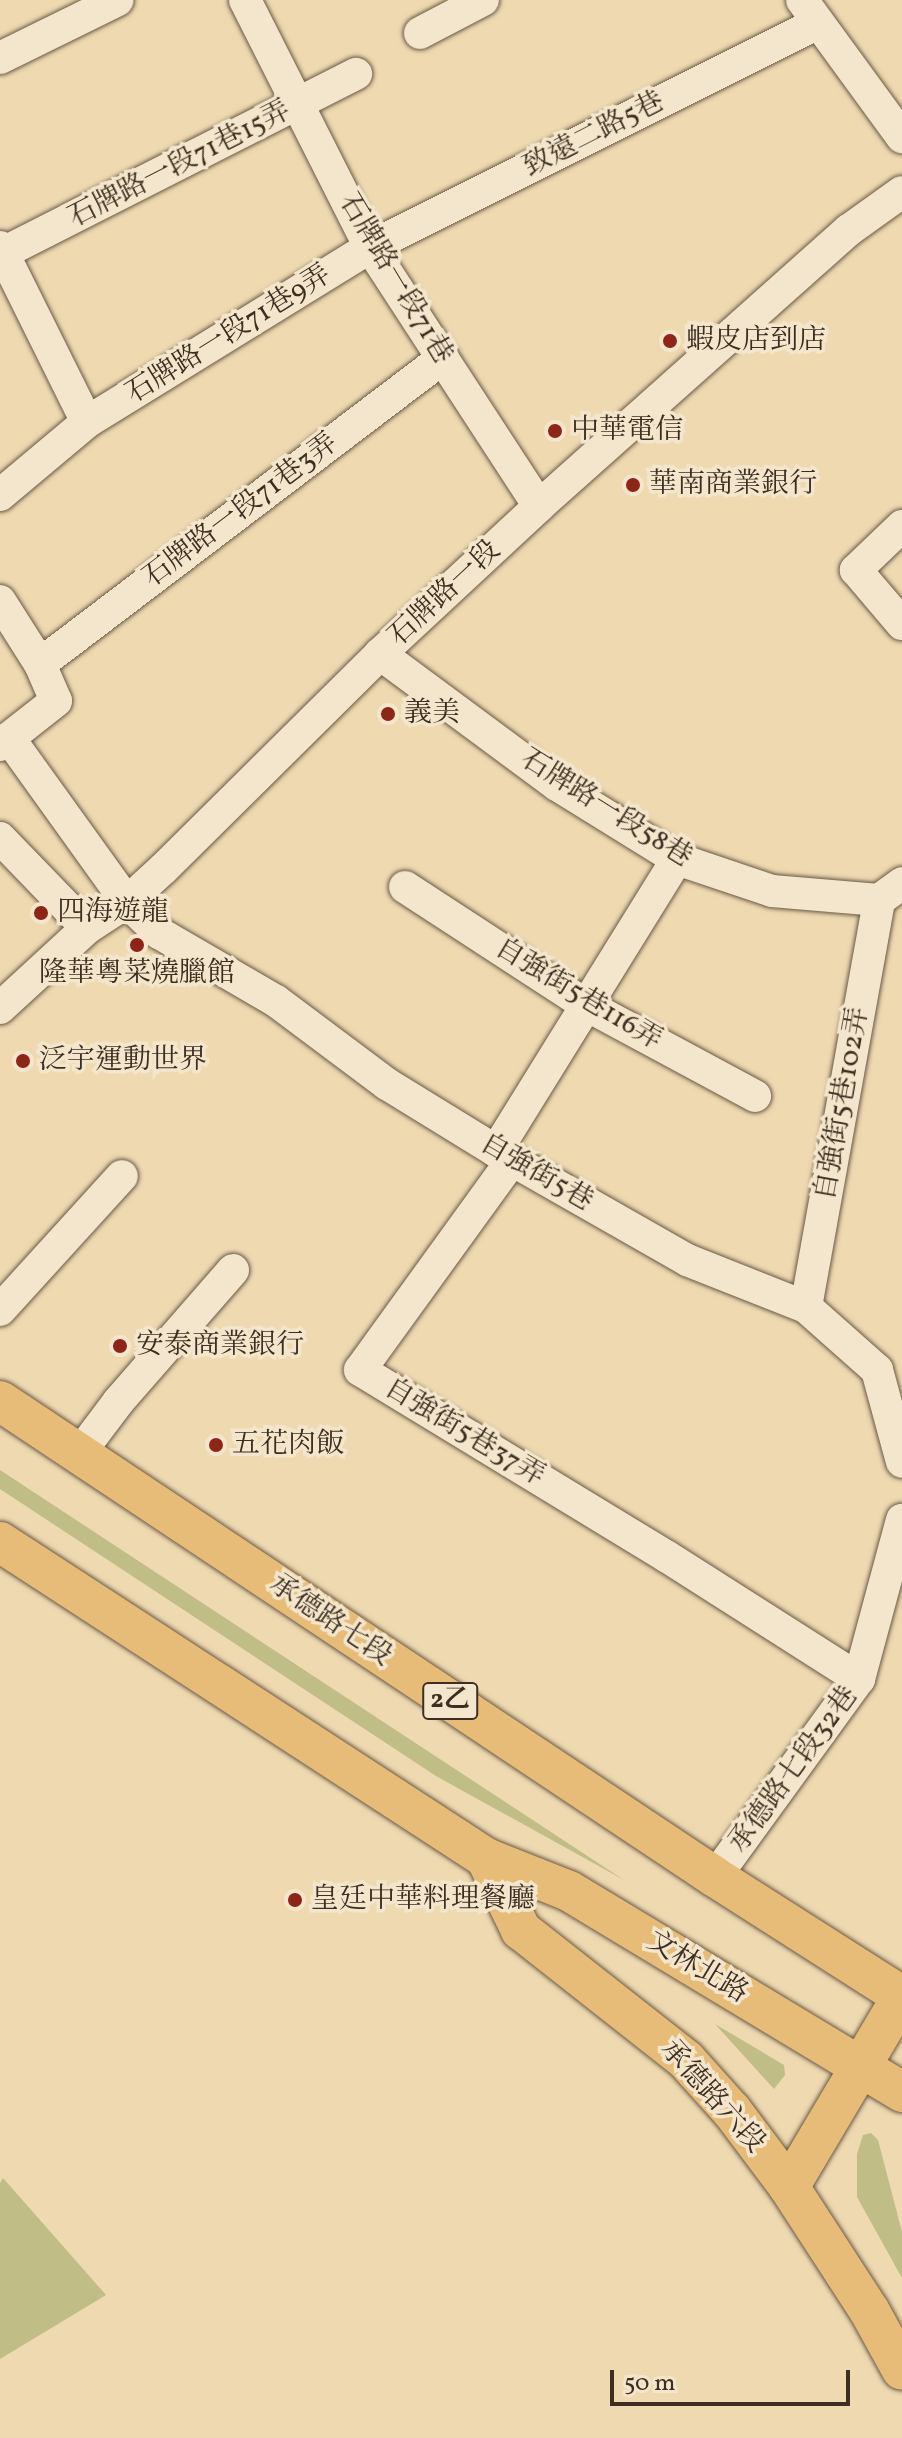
<!DOCTYPE html>
<html>
<head>
<meta charset="utf-8">
<style>
  body { margin:0 }
  #map { position:relative; width:902px; height:2438px; overflow:hidden; background:#eed9b1; font-family:Vollkorn,"Noto Serif TC",serif }
  div>[style] { position:absolute }
  .green>* { inset:0; background:#c0bd87 }
  .roads { filter:drop-shadow(0 0 2px #6a5945) drop-shadow(0 0 2px #6a5945) }
  .minor>* { height:32px; margin:-16px; padding:0 16px; transform-origin:16px; border-radius:16px; background:#f4e6cc }
  .major>* { height:40px; margin:-20px; padding:0 20px; transform-origin:20px; border-radius:20px; background:#e7bc78 }
  .dots>* { width:22px; height:22px; translate:-50% -50%; box-sizing:border-box; border:4px solid #f4e6cc; border-radius:50% }
  span { translate:-50% -50%; white-space:nowrap; text-align:center; line-height:1.15; -webkit-text-stroke:7px #f4e6cc; paint-order:stroke }
  .shield-label span { padding:2px 6px; background:#f4e6cc; border:2px solid; border-radius:6px; -webkit-text-stroke-width:0 }
  .shield-label { font-size:26px; color:#3e2e21; font-weight:700 }
  .street-label { font-size:28px; color:#3e2e21 }
  .poi-label { font-size:28px; color:#3e2e21 }
  .left { translate:0 -50%; text-align:left }
  .scale { position:absolute; left:610px; top:2370px; width:240px; height:36px; box-sizing:border-box; border:4px solid #3e2e21; border-top:0; padding-left:10px; font-size:24px; line-height:28px; white-space:nowrap; color:#3e2e21; -webkit-text-stroke:6px #f4e6cc; paint-order:stroke }
</style>
</head>
<body>
<div id="map">
  <div class="green">
    <i style="clip-path:polygon(0 1470px,624px 1880px,436px 1776px,0 1489px)"></i>
    <i style="clip-path:polygon(715px 2024px,784px 2065px,785px 2075px,774px 2089px)"></i>
    <i style="clip-path:polygon(871px 2133px,878px 2140px,902px 2232px,902px 2278px,857px 2197px,857px 2154px,863px 2135px)"></i>
    <i style="clip-path:polygon(3px 2178px,106px 2295px,0 2359px,0 2183px)"></i>
  </div>
  <div class="roads">
    <div class="minor">
      <i style="left:245px;top:0;width:277px;rotate:63.2deg"></i>
      <i style="left:370px;top:247px;width:309px;rotate:56.9deg"></i>
      <i style="left:802px;top:0;width:170px;rotate:53.9deg"></i>
      <i style="left:420px;top:33px;width:71px;rotate:-27.6deg"></i>
      <i style="left:0;top:58px;width:131px;rotate:-26.2deg"></i>
      <i style="left:0;top:247px;width:195px;rotate:63.6deg"></i>
      <i style="left:3px;top:253px;width:396px;rotate:-26.9deg"></i>
      <i style="left:0;top:495px;width:114px;rotate:-40deg"></i>
      <i style="left:87px;top:422px;width:333px;rotate:-31.7deg"></i>
      <i style="left:370px;top:247px;width:501px;rotate:-26.57deg"></i>
      <i style="left:902px;top:526px;width:64px;rotate:136.3deg"></i>
      <i style="left:856px;top:570px;width:71px;rotate:49.6deg"></i>
      <i style="left:0;top:601px;width:75px;rotate:57.6deg"></i>
      <i style="left:40px;top:664px;width:40px;rotate:66.6deg"></i>
      <i style="left:56px;top:701px;width:71px;rotate:141.8deg"></i>
      <i style="left:380px;top:654px;width:220px;rotate:36.5deg"></i>
      <i style="left:557px;top:785px;width:141px;rotate:31.7deg"></i>
      <i style="left:677px;top:859px;width:100px;rotate:18.6deg"></i>
      <i style="left:772px;top:891px;width:107px;rotate:4.8deg"></i>
      <i style="left:879px;top:900px;width:29px;rotate:-36deg"></i>
      <i style="left:40px;top:664px;width:506px;rotate:-37.21deg"></i>
      <i style="left:9px;top:738px;width:202px;rotate:54.3deg"></i>
      <i style="left:127px;top:902px;width:45px;rotate:44.1deg"></i>
      <i style="left:159px;top:933px;width:135px;rotate:30.2deg"></i>
      <i style="left:276px;top:1001px;width:139px;rotate:36.8deg"></i>
      <i style="left:387px;top:1084px;width:128px;rotate:31.6deg"></i>
      <i style="left:496px;top:1151px;width:220px;rotate:29.7deg"></i>
      <i style="left:687px;top:1260px;width:128px;rotate:21.6deg"></i>
      <i style="left:806px;top:1307px;width:95px;rotate:41.6deg"></i>
      <i style="left:877px;top:1370px;width:95px;rotate:74.8deg"></i>
      <i style="left:0;top:838px;width:125px;rotate:46deg"></i>
      <i style="left:405px;top:887px;width:216px;rotate:33.1deg"></i>
      <i style="left:586px;top:1005px;width:192px;rotate:28.3deg"></i>
      <i style="left:0;top:1008px;width:118px;rotate:-42.6deg"></i>
      <i style="left:87px;top:928px;width:48px;rotate:-33deg"></i>
      <i style="left:127px;top:902px;width:50px;rotate:-42.6deg"></i>
      <i style="left:164px;top:868px;width:304px;rotate:-44.7deg"></i>
      <i style="left:380px;top:654px;width:217px;rotate:-42.9deg"></i>
      <i style="left:539px;top:506px;width:415px;rotate:-41.7deg"></i>
      <i style="left:849px;top:230px;width:65px;rotate:-35.6deg"></i>
      <i style="left:496px;top:1151px;width:344px;rotate:-58.2deg"></i>
      <i style="left:512px;top:1160px;width:259px;rotate:125.9deg"></i>
      <i style="left:360px;top:1370px;width:358px;rotate:31.3deg"></i>
      <i style="left:666px;top:1556px;width:229px;rotate:32.5deg"></i>
      <i style="left:806px;top:1307px;width:413px;rotate:-79.8deg"></i>
      <i style="left:0;top:1310px;width:181px;rotate:-47.7deg"></i>
      <i style="left:79px;top:1454px;width:65px;rotate:-53.1deg"></i>
      <i style="left:118px;top:1402px;width:175px;rotate:-48.9deg"></i>
      <i style="left:715px;top:1877px;width:245px;rotate:-54deg"></i>
      <i style="left:859px;top:1679px;width:165px;rotate:-74.9deg"></i>
    </div>
    <div class="major">
      <i style="left:0;top:1401px;width:859px;rotate:33.65deg"></i>
      <i style="left:715px;top:1877px;width:222px;rotate:32.5deg"></i>
      <i style="left:0;top:1542px;width:580px;rotate:33.03deg"></i>
      <i style="left:486px;top:1858px;width:89px;rotate:21.7deg"></i>
      <i style="left:569px;top:1891px;width:389px;rotate:31.1deg"></i>
      <i style="left:486px;top:1858px;width:80px;rotate:64.1deg"></i>
      <i style="left:521px;top:1930px;width:210px;rotate:38.2deg"></i>
      <i style="left:686px;top:2060px;width:69px;rotate:48deg"></i>
      <i style="left:732px;top:2111px;width:95px;rotate:53.1deg"></i>
      <i style="left:789px;top:2187px;width:147px;rotate:57deg"></i>
      <i style="left:869px;top:2310px;width:68px;rotate:61.2deg"></i>
      <i style="left:789px;top:2187px;width:221px;rotate:-59.3deg"></i>
    </div>
  </div>
  <div class="dots">
    <i style="left:670px;top:341px;background:#8f2418"></i>
    <i style="left:555px;top:431px;background:#8f2418"></i>
    <i style="left:633px;top:485px;background:#8f2418"></i>
    <i style="left:388px;top:714px;background:#8f2418"></i>
    <i style="left:41px;top:913px;background:#8f2418"></i>
    <i style="left:137px;top:945px;background:#8f2418"></i>
    <i style="left:23px;top:1061px;background:#8f2418"></i>
    <i style="left:120px;top:1346px;background:#8f2418"></i>
    <i style="left:216px;top:1445px;background:#8f2418"></i>
    <i style="left:295px;top:1900px;background:#8f2418"></i>
  </div>
  <div class="shield-label">
    <span style="left:450px;top:1701px">2乙</span>
  </div>
  <div class="street-label">
    <span style="left:594px;top:135px;rotate:-27deg">致遠二路5巷</span>
    <span style="left:180px;top:165px;rotate:-27deg">石牌路一段71巷15弄</span>
    <span style="left:395px;top:279px;rotate:59deg">石牌路一段71巷</span>
    <span style="left:229px;top:335px;rotate:-32deg">石牌路一段71巷9弄</span>
    <span style="left:241px;top:511px;rotate:-37deg">石牌路一段71巷3弄</span>
    <span style="left:445px;top:594px;rotate:-43deg">石牌路一段</span>
    <span style="left:606px;top:809px;rotate:32deg">石牌路一段58巷</span>
    <span style="left:578px;top:995px;rotate:31deg">自強街5巷116弄</span>
    <span style="left:843px;top:1104px;rotate:-80deg">自強街5巷102弄</span>
    <span style="left:536px;top:1173px;rotate:30deg">自強街5巷</span>
    <span style="left:464px;top:1433px;rotate:31deg">自強街5巷37弄</span>
    <span style="left:330px;top:1621px;rotate:34deg">承德路七段</span>
    <span style="left:794px;top:1770px;rotate:-54deg">承德路七段32巷</span>
    <span style="left:697px;top:1968px;rotate:31deg">文林北路</span>
    <span style="left:712px;top:2097px;rotate:48deg">承德路六段</span>
  </div>
  <div class="poi-label">
    <span class="left" style="left:686px;top:341px">蝦皮店到店</span>
    <span class="left" style="left:571px;top:431px">中華電信</span>
    <span class="left" style="left:649px;top:485px">華南商業銀行</span>
    <span class="left" style="left:404px;top:714px">義美</span>
    <span class="left" style="left:57px;top:913px">四海遊龍</span>
    <span style="left:137px;top:974px">隆華粵菜燒臘館</span>
    <span class="left" style="left:39px;top:1061px">泛宇運動世界</span>
    <span class="left" style="left:136px;top:1346px">安泰商業銀行</span>
    <span class="left" style="left:232px;top:1445px">五花肉飯</span>
    <span class="left" style="left:311px;top:1900px">皇廷中華料理餐廳</span>
  </div>
  <div class="scale">50 m</div>
</div>
</body>
</html>
